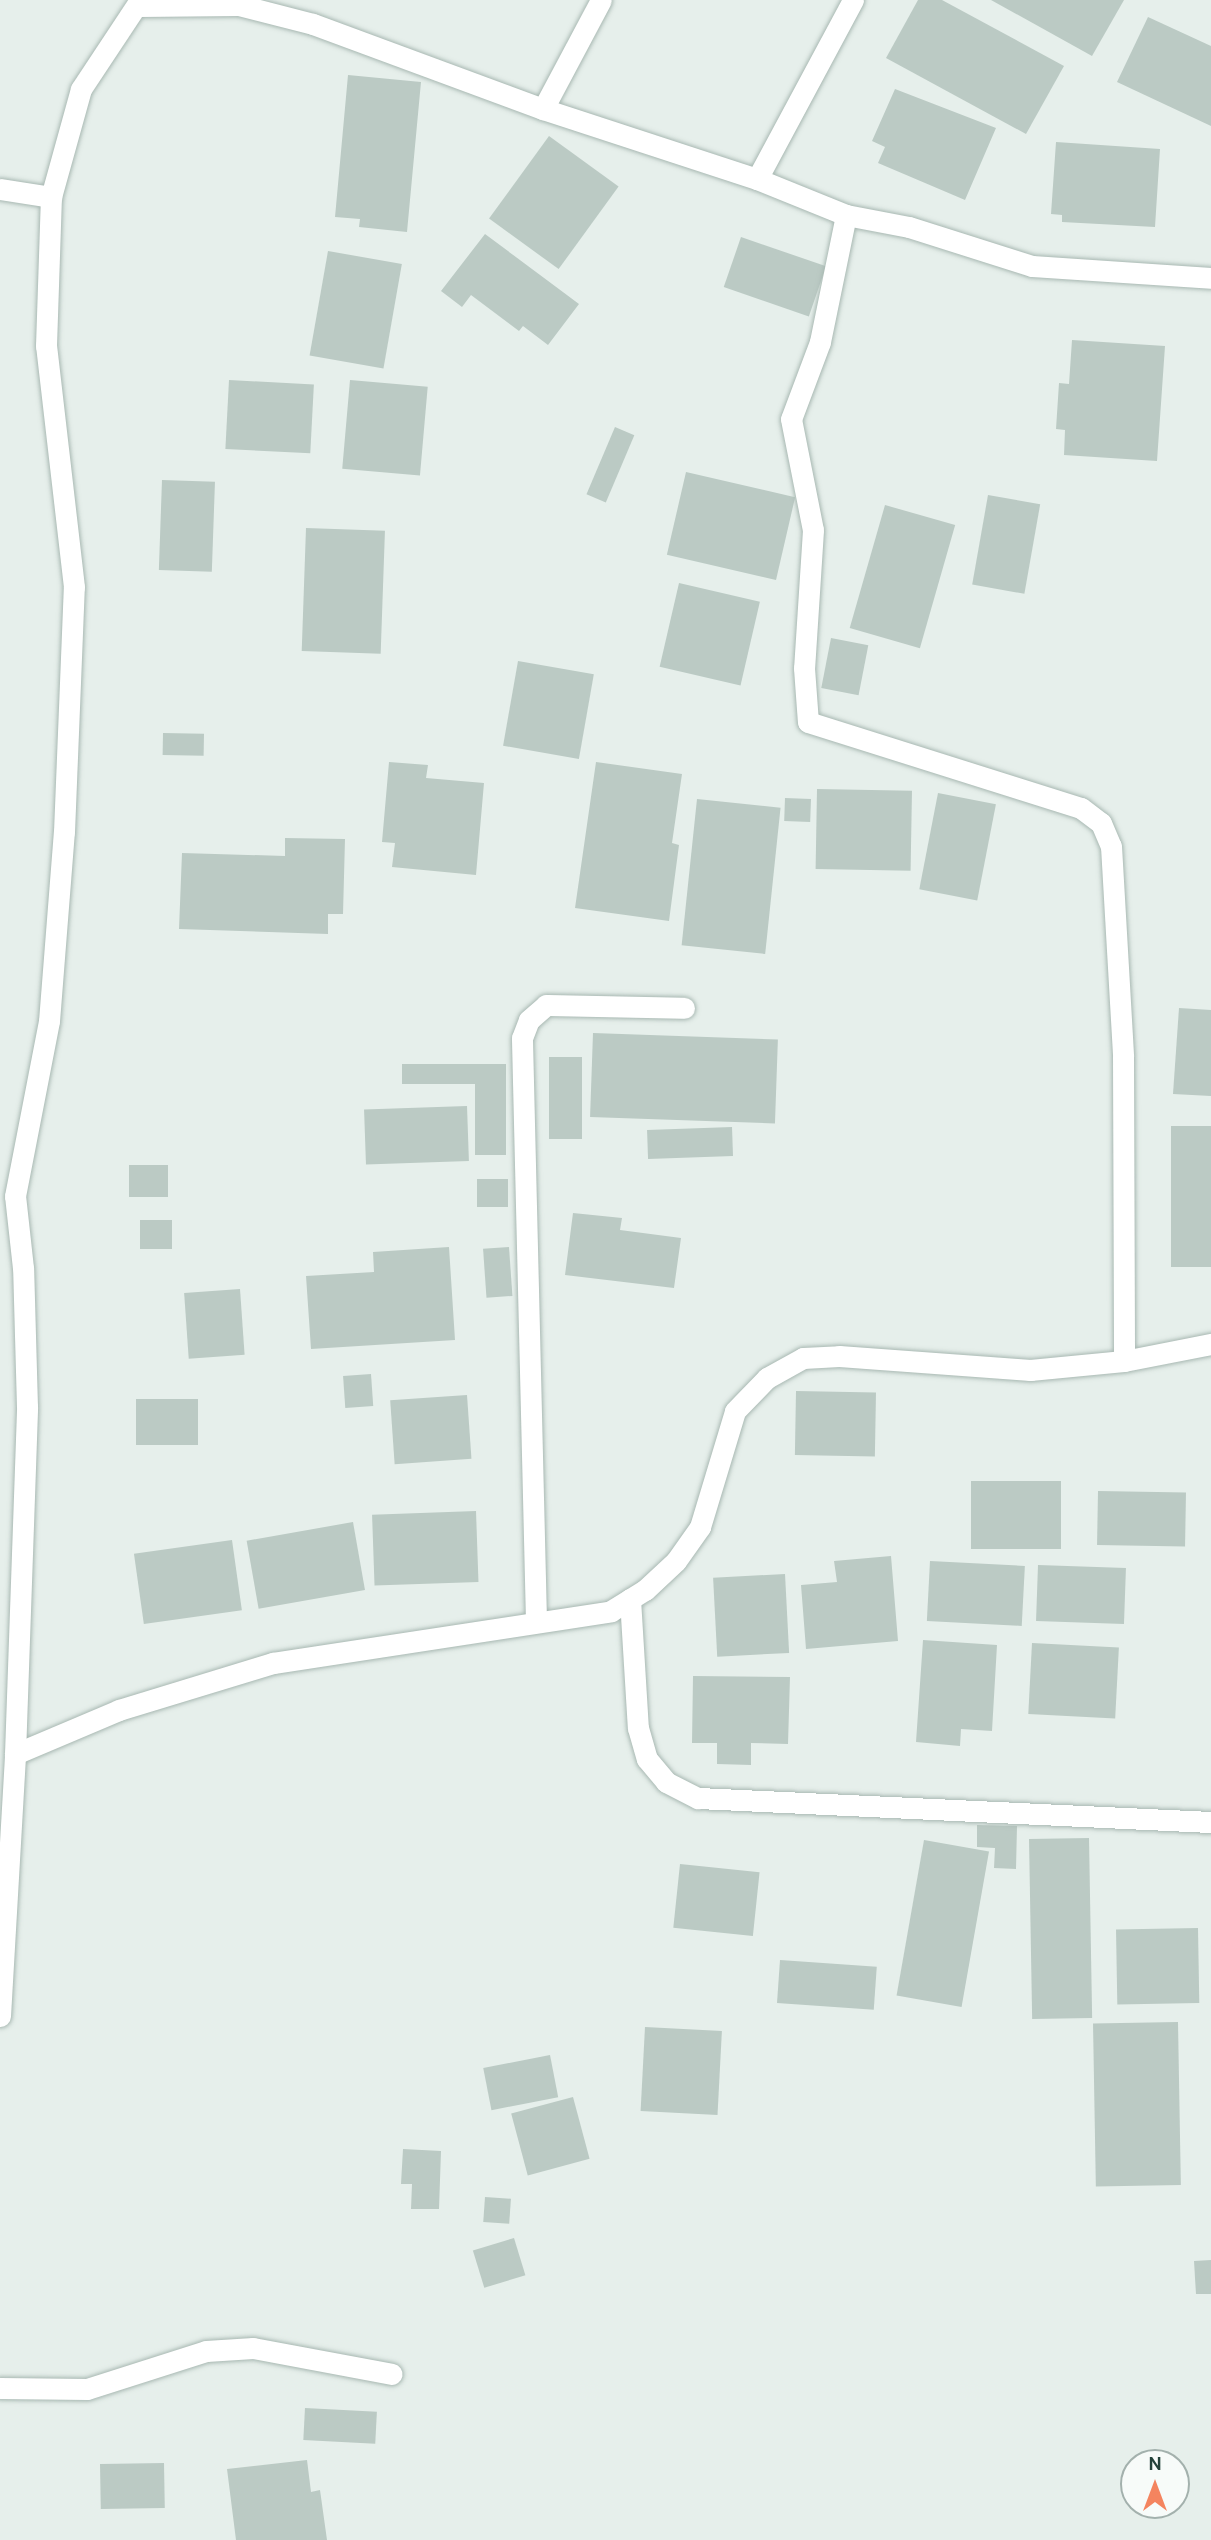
<!DOCTYPE html>
<html>
<head>
<meta charset="utf-8">
<style>
  body { margin:0 }
  #map { position:relative; width:1211px; height:2540px; overflow:hidden; background:#e6efeb; font-family:Overpass,sans-serif }
  div>[style] { position:absolute }
  .building>* { inset:0; background:#bbcac4; transform-origin:0 0 }
  .roads { filter:drop-shadow(0 0 2px #a8b8b2) drop-shadow(0 0 2px #a8b8b2) }
  .minor>* { height:21px; margin:-10.5px; padding:0 10.5px; transform-origin:10.5px; border-radius:10.5px; background:#fff }
  span { translate:-50% -50%; white-space:nowrap; text-align:center; line-height:1.15; -webkit-text-stroke:5px #f7fbf9; paint-order:stroke }
  .north { position:absolute; left:1120px; top:2449px; width:70px; height:70px; box-sizing:border-box; background:#f7fbf9; border:2px solid #a3b1ad; border-radius:50%; rotate:0deg; font-size:19px; font-weight:700; line-height:28px; text-align:center; color:#24423a }
  .north::after { content:''; display:block; margin:auto; width:24px; height:32px; background:#f4845f; clip-path:polygon(50% 0,100% 100%,50% 72%,0 100%) }
</style>
</head>
<body>
<div id="map">
  <div class="building">
    <i style="clip-path:polygon(918px 0,942px 0,1064px 66px,1026px 134px,886px 58px)"></i>
    <i style="clip-path:polygon(991px 0,1124px 0,1092px 56px)"></i>
    <i style="clip-path:polygon(1148px 17px,1211px 46px,1211px 126px,1117px 82px)"></i>
    <i style="clip-path:polygon(348px 75px,421px 82px,407px 232px,359px 227px,360px 219px,335px 217px)"></i>
    <i style="clip-path:polygon(895px 89px,996px 128px,965px 200px,878px 163px,885px 147px,872px 141px)"></i>
    <i style="left:549px;top:136px;width:86px;height:102px;rotate:36deg"></i>
    <i style="clip-path:polygon(1056px 142px,1160px 149px,1155px 227px,1062px 222px,1062px 215px,1051px 214px)"></i>
    <i style="clip-path:polygon(485px 234px,579px 304px,548px 345px,523px 326px,519px 331px,471px 295px,462px 307px,441px 291px)"></i>
    <i style="left:741px;top:237px;width:90px;height:53px;rotate:19deg"></i>
    <i style="left:328px;top:251px;width:75px;height:106px;rotate:10deg"></i>
    <i style="clip-path:polygon(1072px 340px,1165px 346px,1157px 461px,1064px 455px,1065px 430px,1056px 429px,1059px 383px,1069px 384px)"></i>
    <i style="left:229px;top:380px;width:85px;height:69px;rotate:3deg"></i>
    <i style="left:350px;top:380px;width:78px;height:89px;rotate:5deg"></i>
    <i style="left:615px;top:427px;width:21px;height:73px;rotate:23deg"></i>
    <i style="left:686px;top:472px;width:112px;height:85px;rotate:13deg"></i>
    <i style="left:162px;top:480px;width:53px;height:90px;rotate:2deg"></i>
    <i style="left:988px;top:495px;width:53px;height:91px;rotate:10deg"></i>
    <i style="left:885px;top:505px;width:73px;height:128px;rotate:16deg"></i>
    <i style="left:306px;top:528px;width:79px;height:123px;rotate:2deg"></i>
    <i style="left:679px;top:583px;width:83px;height:86px;rotate:13deg"></i>
    <i style="left:831px;top:638px;width:38px;height:51px;rotate:11deg"></i>
    <i style="left:518px;top:661px;width:77px;height:86px;rotate:10deg"></i>
    <i style="left:163px;top:733px;width:41px;height:22px;rotate:1deg"></i>
    <i style="clip-path:polygon(389px 762px,428px 765px,426px 778px,484px 783px,476px 875px,392px 867px,395px 843px,382px 842px)"></i>
    <i style="clip-path:polygon(596px 762px,682px 774px,672px 843px,679px 845px,669px 921px,575px 908px)"></i>
    <i style="left:817px;top:789px;width:95px;height:80px;rotate:1deg"></i>
    <i style="left:938px;top:793px;width:59px;height:98px;rotate:11deg"></i>
    <i style="left:785px;top:798px;width:26px;height:23px;rotate:2deg"></i>
    <i style="left:697px;top:799px;width:84px;height:147px;rotate:6deg"></i>
    <i style="clip-path:polygon(285px 838px,345px 839px,343px 914px,328px 914px,328px 934px,179px 929px,182px 853px,285px 856px)"></i>
    <i style="clip-path:polygon(1179px 1008px,1211px 1010px,1211px 1096px,1173px 1094px)"></i>
    <i style="left:593px;top:1033px;width:185px;height:84px;rotate:2deg"></i>
    <i style="left:549px;top:1057px;width:33px;height:82px"></i>
    <i style="clip-path:polygon(402px 1064px,506px 1064px,506px 1155px,475px 1155px,475px 1084px,402px 1084px)"></i>
    <i style="left:467px;top:1106px;width:55px;height:103px;rotate:88deg"></i>
    <i style="left:1211px;top:1126px;width:141px;height:40px;rotate:90deg"></i>
    <i style="left:732px;top:1127px;width:29px;height:85px;rotate:88deg"></i>
    <i style="left:129px;top:1165px;width:39px;height:32px"></i>
    <i style="left:477px;top:1179px;width:31px;height:28px"></i>
    <i style="clip-path:polygon(573px 1213px,622px 1218px,620px 1230px,681px 1238px,674px 1288px,565px 1275px)"></i>
    <i style="left:140px;top:1220px;width:32px;height:29px"></i>
    <i style="clip-path:polygon(449px 1247px,455px 1340px,311px 1349px,306px 1276px,374px 1272px,373px 1252px)"></i>
    <i style="left:509px;top:1247px;width:49px;height:26px;rotate:86deg"></i>
    <i style="left:240px;top:1289px;width:66px;height:56px;rotate:86deg"></i>
    <i style="left:371px;top:1374px;width:32px;height:28px;rotate:86deg"></i>
    <i style="left:796px;top:1391px;width:80px;height:64px;rotate:1deg"></i>
    <i style="left:467px;top:1395px;width:64px;height:77px;rotate:86deg"></i>
    <i style="left:198px;top:1399px;width:46px;height:62px;rotate:90deg"></i>
    <i style="left:971px;top:1481px;width:90px;height:68px"></i>
    <i style="left:1098px;top:1491px;width:88px;height:54px;rotate:1deg"></i>
    <i style="left:476px;top:1511px;width:71px;height:104px;rotate:88deg"></i>
    <i style="left:353px;top:1522px;width:69px;height:108px;rotate:80deg"></i>
    <i style="left:232px;top:1540px;width:71px;height:99px;rotate:82deg"></i>
    <i style="clip-path:polygon(891px 1556px,898px 1641px,806px 1649px,801px 1585px,837px 1582px,834px 1561px)"></i>
    <i style="left:930px;top:1561px;width:95px;height:60px;rotate:3deg"></i>
    <i style="left:1038px;top:1565px;width:88px;height:56px;rotate:2deg"></i>
    <i style="left:785px;top:1574px;width:79px;height:72px;rotate:87deg"></i>
    <i style="clip-path:polygon(923px 1640px,997px 1645px,992px 1731px,961px 1729px,960px 1746px,916px 1742px)"></i>
    <i style="left:1032px;top:1643px;width:87px;height:71px;rotate:3deg"></i>
    <i style="clip-path:polygon(693px 1676px,790px 1677px,788px 1744px,751px 1743px,751px 1765px,717px 1764px,717px 1743px,692px 1743px)"></i>
    <i style="clip-path:polygon(977px 1825px,1017px 1826px,1016px 1869px,994px 1868px,995px 1848px,977px 1847px)"></i>
    <i style="left:1089px;top:1838px;width:180px;height:60px;rotate:89deg"></i>
    <i style="left:924px;top:1840px;width:66px;height:158px;rotate:10deg"></i>
    <i style="left:680px;top:1864px;width:80px;height:64px;rotate:6deg"></i>
    <i style="left:1198px;top:1928px;width:75px;height:82px;rotate:89deg"></i>
    <i style="left:780px;top:1960px;width:97px;height:43px;rotate:4deg"></i>
    <i style="left:1178px;top:2022px;width:163px;height:85px;rotate:89deg"></i>
    <i style="left:645px;top:2027px;width:77px;height:84px;rotate:3deg"></i>
    <i style="left:550px;top:2055px;width:43px;height:68px;rotate:79deg"></i>
    <i style="left:573px;top:2097px;width:64px;height:64px;rotate:75deg"></i>
    <i style="clip-path:polygon(403px 2149px,441px 2151px,439px 2209px,411px 2209px,412px 2184px,401px 2184px)"></i>
    <i style="left:485px;top:2197px;width:26px;height:25px;rotate:4deg"></i>
    <i style="left:514px;top:2238px;width:39px;height:43px;rotate:73deg"></i>
    <i style="clip-path:polygon(1211px 2260px,1211px 2294px,1196px 2294px,1194px 2261px)"></i>
    <i style="left:305px;top:2408px;width:72px;height:32px;rotate:3deg"></i>
    <i style="clip-path:polygon(307px 2460px,311px 2492px,320px 2490px,327px 2540px,236px 2540px,227px 2469px)"></i>
    <i style="left:164px;top:2463px;width:45px;height:64px;rotate:89deg"></i>
  </div>
  <div class="roads">
    <div class="minor">
      <i style="left:139px;top:6px;width:100px;rotate:-0.6deg"></i>
      <i style="left:239px;top:5px;width:76px;rotate:14.4deg"></i>
      <i style="left:313px;top:24px;width:245px;rotate:20.3deg"></i>
      <i style="left:543px;top:109px;width:225px;rotate:18.1deg"></i>
      <i style="left:757px;top:179px;width:96px;rotate:22deg"></i>
      <i style="left:846px;top:215px;width:64px;rotate:10.8deg"></i>
      <i style="left:909px;top:227px;width:129px;rotate:17.6deg"></i>
      <i style="left:1032px;top:266px;width:179px;rotate:3.8deg"></i>
      <i style="left:543px;top:109px;width:123px;rotate:-62deg"></i>
      <i style="left:757px;top:179px;width:203px;rotate:-61.8deg"></i>
      <i style="left:0;top:189px;width:52px;rotate:8.9deg"></i>
      <i style="left:846px;top:215px;width:130px;rotate:101.6deg"></i>
      <i style="left:820px;top:342px;width:82px;rotate:110.6deg"></i>
      <i style="left:791px;top:419px;width:113px;rotate:78.8deg"></i>
      <i style="left:813px;top:530px;width:138px;rotate:93.7deg"></i>
      <i style="left:804px;top:668px;width:54px;rotate:85.8deg"></i>
      <i style="left:808px;top:722px;width:286px;rotate:17.5deg"></i>
      <i style="left:1081px;top:808px;width:25px;rotate:37deg"></i>
      <i style="left:1101px;top:823px;width:25px;rotate:67deg"></i>
      <i style="left:1111px;top:846px;width:211px;rotate:86.7deg"></i>
      <i style="left:1123px;top:1057px;width:304px;rotate:89.8deg"></i>
      <i style="left:630px;top:1599px;width:129px;rotate:86.5deg"></i>
      <i style="left:638px;top:1728px;width:32px;rotate:74deg"></i>
      <i style="left:647px;top:1759px;width:30px;rotate:50deg"></i>
      <i style="left:666px;top:1782px;width:36px;rotate:27deg"></i>
      <i style="left:698px;top:1798px;width:514px;rotate:2.68deg"></i>
      <i style="left:536px;top:1621px;width:583px;rotate:-91.38deg"></i>
      <i style="left:522px;top:1038px;width:19px;rotate:-69deg"></i>
      <i style="left:529px;top:1020px;width:23px;rotate:-41deg"></i>
      <i style="left:546px;top:1005px;width:138px;rotate:1.2deg"></i>
      <i style="left:15px;top:1754px;width:113px;rotate:-22.9deg"></i>
      <i style="left:119px;top:1710px;width:161px;rotate:-17deg"></i>
      <i style="left:273px;top:1663px;width:342px;rotate:-8.7deg"></i>
      <i style="left:611px;top:1611px;width:40px;rotate:-32deg"></i>
      <i style="left:645px;top:1590px;width:42px;rotate:-43.1deg"></i>
      <i style="left:676px;top:1561px;width:42px;rotate:-54.8deg"></i>
      <i style="left:700px;top:1527px;width:121px;rotate:-73.2deg"></i>
      <i style="left:735px;top:1411px;width:46px;rotate:-45.9deg"></i>
      <i style="left:767px;top:1378px;width:41px;rotate:-29.1deg"></i>
      <i style="left:803px;top:1358px;width:36px;rotate:-3deg"></i>
      <i style="left:839px;top:1356px;width:192px;rotate:4.2deg"></i>
      <i style="left:1030px;top:1370px;width:94px;rotate:-5.5deg"></i>
      <i style="left:1124px;top:1361px;width:89px;rotate:-11.1deg"></i>
      <i style="left:0;top:2016px;width:262px;rotate:-86.7deg"></i>
      <i style="left:15px;top:1754px;width:347px;rotate:-88deg"></i>
      <i style="left:27px;top:1407px;width:139px;rotate:-91.6deg"></i>
      <i style="left:23px;top:1268px;width:72px;rotate:-96.3deg"></i>
      <i style="left:15px;top:1196px;width:178px;rotate:-79deg"></i>
      <i style="left:49px;top:1021px;width:190px;rotate:-85.5deg"></i>
      <i style="left:64px;top:832px;width:245px;rotate:-87.7deg"></i>
      <i style="left:74px;top:587px;width:243px;rotate:-96.6deg"></i>
      <i style="left:46px;top:346px;width:149px;rotate:-88.1deg"></i>
      <i style="left:51px;top:197px;width:112px;rotate:-74.5deg"></i>
      <i style="left:81px;top:89px;width:107px;rotate:-56.5deg"></i>
      <i style="left:0;top:2388px;width:87px;rotate:0.7deg"></i>
      <i style="left:87px;top:2389px;width:125px;rotate:-17.7deg"></i>
      <i style="left:206px;top:2351px;width:47px;rotate:-3.7deg"></i>
      <i style="left:253px;top:2348px;width:141px;rotate:10.6deg"></i>
    </div>
  </div>
  <div class="north">N</div>
</div>
</body>
</html>
